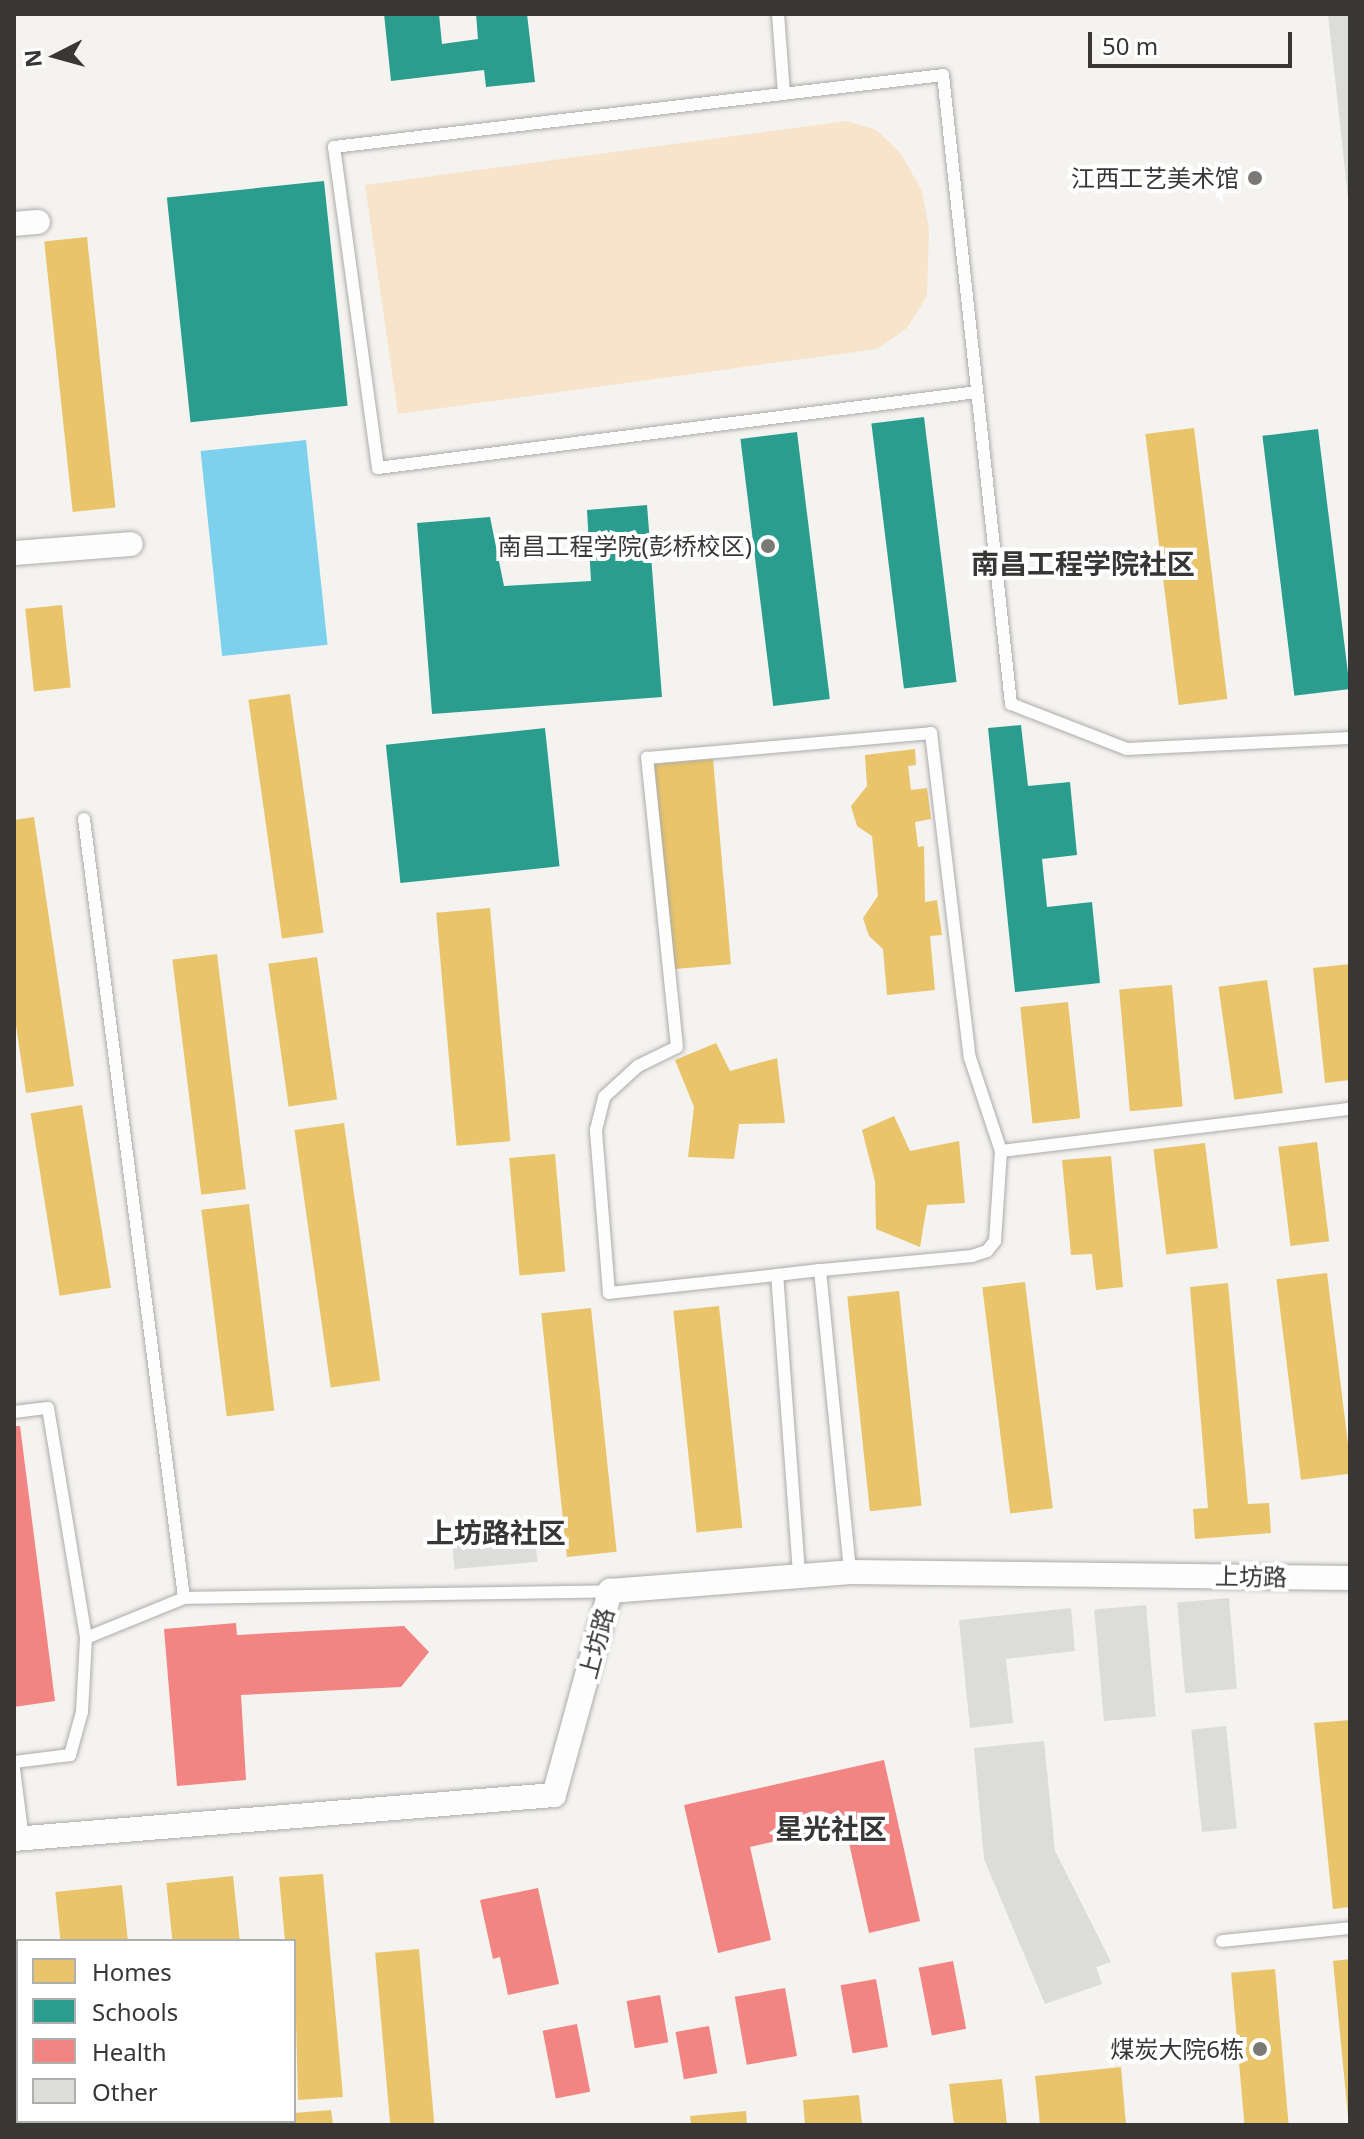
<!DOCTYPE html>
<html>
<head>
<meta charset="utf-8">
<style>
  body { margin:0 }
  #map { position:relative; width:1364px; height:2139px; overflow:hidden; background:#f5f3f0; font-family:"Noto Sans","Noto Sans SC",sans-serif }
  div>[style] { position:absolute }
  .green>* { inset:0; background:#f8e4cb }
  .water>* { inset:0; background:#7dd1ec; transform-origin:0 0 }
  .homes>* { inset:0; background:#e9c46a; transform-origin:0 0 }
  .schools>* { inset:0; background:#2a9d8f; transform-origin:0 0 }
  .health>* { inset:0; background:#f28482; transform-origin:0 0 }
  .building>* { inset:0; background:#dcdcdb; transform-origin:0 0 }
  .roads { filter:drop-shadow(0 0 2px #acaba9) drop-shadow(0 0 2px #acaba9) }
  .service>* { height:12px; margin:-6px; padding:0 6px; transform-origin:6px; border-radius:6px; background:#fefdfd }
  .minor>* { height:24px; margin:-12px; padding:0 12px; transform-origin:12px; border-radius:12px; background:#fefdfd }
  .dots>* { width:22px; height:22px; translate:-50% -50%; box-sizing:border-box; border:4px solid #fff; border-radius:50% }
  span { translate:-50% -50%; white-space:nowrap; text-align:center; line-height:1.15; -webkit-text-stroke:8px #fff; paint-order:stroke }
  .poi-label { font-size:24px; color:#383735 }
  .right { translate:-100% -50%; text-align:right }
  .street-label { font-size:24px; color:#383735 }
  .quarter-label { font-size:28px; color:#383735; font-weight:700 }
  .frame { position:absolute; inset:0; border:16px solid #383735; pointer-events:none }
  .legend { position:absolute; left:16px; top:1939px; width:280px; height:184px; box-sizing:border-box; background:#fff; border:2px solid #afafae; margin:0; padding:10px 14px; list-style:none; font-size:24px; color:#383735 }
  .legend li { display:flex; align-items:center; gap:16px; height:40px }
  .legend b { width:40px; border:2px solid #afafae }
  .north { position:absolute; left:16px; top:16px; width:80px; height:80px; -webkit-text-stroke:6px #fff; paint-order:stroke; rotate:264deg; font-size:22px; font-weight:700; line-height:32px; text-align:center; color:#383735 }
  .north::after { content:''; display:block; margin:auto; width:28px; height:36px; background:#383735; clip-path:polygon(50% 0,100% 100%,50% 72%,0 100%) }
  .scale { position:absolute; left:1088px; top:32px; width:204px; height:36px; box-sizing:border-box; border:4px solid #383735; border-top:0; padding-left:10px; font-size:24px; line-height:28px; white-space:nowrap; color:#383735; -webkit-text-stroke:6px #fff; paint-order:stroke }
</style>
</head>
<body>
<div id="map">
  <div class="green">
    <i style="clip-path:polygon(846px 121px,875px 129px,900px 152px,922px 191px,929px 229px,927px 296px,907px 328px,877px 349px,398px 414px,365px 185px)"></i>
  </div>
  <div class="water">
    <i style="left:306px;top:440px;width:206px;height:106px;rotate:84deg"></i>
  </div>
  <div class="homes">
    <i style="left:87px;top:237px;width:272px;height:43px;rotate:84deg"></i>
    <i style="left:1194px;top:428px;width:273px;height:49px;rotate:83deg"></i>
    <i style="left:62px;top:605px;width:83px;height:37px;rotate:84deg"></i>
    <i style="left:290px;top:694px;width:241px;height:42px;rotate:82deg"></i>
    <i style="clip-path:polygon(915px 749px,916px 765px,908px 766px,911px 790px,927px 788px,931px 819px,915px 822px,918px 847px,924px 846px,925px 902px,937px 900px,942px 935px,930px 936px,935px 990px,887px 995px,883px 949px,869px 936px,863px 918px,878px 896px,872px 836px,857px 826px,851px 806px,867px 786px,865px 755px)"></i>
    <i style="left:713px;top:759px;width:206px;height:59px;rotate:85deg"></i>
    <i style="clip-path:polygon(34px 817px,74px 1086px,26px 1093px,14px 1012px,14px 820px)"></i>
    <i style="left:490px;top:908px;width:234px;height:54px;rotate:85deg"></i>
    <i style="left:217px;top:954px;width:237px;height:45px;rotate:83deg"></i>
    <i style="left:317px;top:957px;width:144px;height:49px;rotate:82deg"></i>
    <i style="clip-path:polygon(1350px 964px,1350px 1080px,1325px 1083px,1313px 968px)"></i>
    <i style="left:1267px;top:980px;width:114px;height:49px;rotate:82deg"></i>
    <i style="left:1172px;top:985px;width:122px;height:53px;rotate:85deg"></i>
    <i style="left:1068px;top:1002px;width:117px;height:48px;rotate:84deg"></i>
    <i style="clip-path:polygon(716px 1043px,730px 1071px,777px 1058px,785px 1123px,739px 1124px,734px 1159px,688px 1157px,694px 1107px,675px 1060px)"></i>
    <i style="left:82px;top:1105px;width:185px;height:52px;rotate:81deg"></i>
    <i style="clip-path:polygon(894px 1116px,910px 1151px,959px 1141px,965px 1203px,927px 1205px,920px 1247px,876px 1229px,875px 1181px,862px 1130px)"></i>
    <i style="left:344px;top:1123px;width:260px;height:50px;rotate:82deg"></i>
    <i style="left:1317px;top:1142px;width:100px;height:39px;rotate:83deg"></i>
    <i style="left:1205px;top:1143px;width:106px;height:52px;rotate:83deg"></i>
    <i style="left:555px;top:1154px;width:118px;height:46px;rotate:85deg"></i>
    <i style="clip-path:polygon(1111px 1156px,1123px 1287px,1096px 1290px,1092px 1254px,1071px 1255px,1062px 1160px)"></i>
    <i style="left:249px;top:1204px;width:208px;height:48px;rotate:83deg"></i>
    <i style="left:1327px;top:1273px;width:202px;height:51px;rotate:83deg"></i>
    <i style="left:1025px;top:1282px;width:228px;height:43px;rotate:83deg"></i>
    <i style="clip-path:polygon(1228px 1283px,1248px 1504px,1269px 1503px,1271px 1533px,1195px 1539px,1193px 1509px,1208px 1508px,1190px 1287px)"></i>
    <i style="left:899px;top:1291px;width:216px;height:52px;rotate:84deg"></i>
    <i style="left:719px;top:1306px;width:223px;height:46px;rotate:84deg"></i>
    <i style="left:591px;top:1308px;width:245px;height:50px;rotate:84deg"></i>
    <i style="clip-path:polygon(1350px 1720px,1350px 1907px,1333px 1909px,1314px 1723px)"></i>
    <i style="clip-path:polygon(323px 1874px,343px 2097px,298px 2100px,294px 1941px,285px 1941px,279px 1877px)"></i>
    <i style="left:233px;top:1876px;width:65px;height:67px;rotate:84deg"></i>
    <i style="left:122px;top:1885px;width:56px;height:67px;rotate:84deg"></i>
    <i style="left:419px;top:1949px;width:177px;height:44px;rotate:85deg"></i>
    <i style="clip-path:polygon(1350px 1959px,1350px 2116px,1348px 2116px,1333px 1961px)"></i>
    <i style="left:1275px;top:1969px;width:157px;height:44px;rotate:85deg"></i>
    <i style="clip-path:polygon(1121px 2067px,1126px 2125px,1040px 2125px,1035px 2076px)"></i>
    <i style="clip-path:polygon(1002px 2079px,1007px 2125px,954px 2125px,949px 2084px)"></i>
    <i style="clip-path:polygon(859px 2095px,862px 2125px,805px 2125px,803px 2100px)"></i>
    <i style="clip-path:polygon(331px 2110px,333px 2125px,288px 2125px,294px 2113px)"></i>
    <i style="clip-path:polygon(746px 2111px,747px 2125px,691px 2125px,690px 2116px)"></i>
    <i style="clip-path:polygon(245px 2121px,246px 2125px,178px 2122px,183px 2121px)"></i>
  </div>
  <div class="schools">
    <i style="clip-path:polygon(384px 14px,439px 14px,442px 44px,478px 39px,476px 14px,527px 14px,535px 82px,486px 87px,484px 70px,391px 81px)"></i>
    <i style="left:324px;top:181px;width:226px;height:158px;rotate:84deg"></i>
    <i style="left:924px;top:417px;width:267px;height:53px;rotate:83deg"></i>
    <i style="left:1318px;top:429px;width:262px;height:56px;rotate:83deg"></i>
    <i style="left:797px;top:432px;width:269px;height:57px;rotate:83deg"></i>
    <i style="clip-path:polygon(647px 505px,662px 697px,432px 714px,417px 523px,490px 517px,504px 586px,591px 581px,587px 510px)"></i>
    <i style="clip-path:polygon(1021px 725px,1028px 786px,1070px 782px,1077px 855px,1042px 859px,1047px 907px,1092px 902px,1100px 983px,1015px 992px,988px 728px)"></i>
    <i style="left:545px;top:728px;width:139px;height:160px;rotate:84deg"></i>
  </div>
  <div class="health">
    <i style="clip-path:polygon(14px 1426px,20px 1426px,55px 1701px,14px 1707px)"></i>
    <i style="clip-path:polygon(236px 1623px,237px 1635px,404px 1626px,429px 1652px,401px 1687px,241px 1695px,246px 1780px,177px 1786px,164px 1629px)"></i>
    <i style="clip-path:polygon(884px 1760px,920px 1921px,869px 1933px,845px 1825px,750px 1847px,771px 1940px,718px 1953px,684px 1805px)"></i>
    <i style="clip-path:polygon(538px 1888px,559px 1984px,508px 1995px,500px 1957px,493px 1959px,480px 1900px)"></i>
    <i style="left:953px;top:1961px;width:69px;height:35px;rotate:79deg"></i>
    <i style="left:876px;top:1979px;width:69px;height:36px;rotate:80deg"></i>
    <i style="left:785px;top:1988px;width:69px;height:51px;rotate:80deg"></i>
    <i style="left:660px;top:1995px;width:48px;height:34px;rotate:80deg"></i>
    <i style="left:577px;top:2024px;width:69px;height:35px;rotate:79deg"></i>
    <i style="left:709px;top:2026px;width:48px;height:34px;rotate:80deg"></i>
  </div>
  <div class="building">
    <i style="clip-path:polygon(1328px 14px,1350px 14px,1350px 198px,1348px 198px)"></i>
    <i style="left:534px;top:1525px;width:37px;height:83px;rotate:85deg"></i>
    <i style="left:1229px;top:1598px;width:91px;height:52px;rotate:85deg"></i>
    <i style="left:1146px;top:1605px;width:112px;height:52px;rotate:85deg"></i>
    <i style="clip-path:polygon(1071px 1608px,1075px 1651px,1006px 1659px,1013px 1723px,970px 1728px,959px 1620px)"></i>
    <i style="left:1226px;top:1726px;width:103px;height:35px;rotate:84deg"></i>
    <i style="clip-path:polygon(1044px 1741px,1055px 1851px,1111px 1962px,1096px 1967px,1102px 1984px,1045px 2004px,984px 1859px,974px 1748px)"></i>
  </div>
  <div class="roads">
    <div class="service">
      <i style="left:778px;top:14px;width:80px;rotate:85.7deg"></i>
      <i style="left:977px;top:392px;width:604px;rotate:172.77deg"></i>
      <i style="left:378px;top:468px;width:324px;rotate:-97.8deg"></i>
      <i style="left:334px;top:147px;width:613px;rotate:-6.74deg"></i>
      <i style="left:943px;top:75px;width:633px;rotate:83.83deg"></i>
      <i style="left:1011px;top:704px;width:124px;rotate:21.2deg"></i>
      <i style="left:1127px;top:749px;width:223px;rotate:-2.8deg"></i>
      <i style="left:84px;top:819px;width:785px;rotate:82.68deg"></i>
      <i style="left:1001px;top:1151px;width:352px;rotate:-6.9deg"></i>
      <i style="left:777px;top:1275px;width:43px;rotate:-6.6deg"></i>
      <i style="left:14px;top:1412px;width:34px;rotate:-7deg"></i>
      <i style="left:48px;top:1408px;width:233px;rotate:80.6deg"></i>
      <i style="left:86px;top:1638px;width:74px;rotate:93.1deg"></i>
      <i style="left:82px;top:1712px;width:45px;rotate:105.6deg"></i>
      <i style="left:70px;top:1755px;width:56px;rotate:172.9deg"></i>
      <i style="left:799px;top:1573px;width:299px;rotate:-94.2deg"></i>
      <i style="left:777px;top:1275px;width:169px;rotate:173.9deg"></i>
      <i style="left:609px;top:1293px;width:164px;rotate:-94.6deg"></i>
      <i style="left:596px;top:1130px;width:34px;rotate:-76deg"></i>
      <i style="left:604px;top:1097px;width:46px;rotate:-42.4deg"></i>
      <i style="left:638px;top:1066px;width:43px;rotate:-26deg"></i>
      <i style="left:677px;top:1047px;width:291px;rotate:-95.9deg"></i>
      <i style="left:647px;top:758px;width:285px;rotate:-5deg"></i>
      <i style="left:931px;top:733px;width:327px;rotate:83.2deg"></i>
      <i style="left:970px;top:1058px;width:98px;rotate:71.6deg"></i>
      <i style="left:1001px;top:1151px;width:90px;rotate:93.8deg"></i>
      <i style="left:995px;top:1241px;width:13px;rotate:129deg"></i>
      <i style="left:987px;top:1251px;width:16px;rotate:162deg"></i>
      <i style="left:972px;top:1256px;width:153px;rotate:174.7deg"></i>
      <i style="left:820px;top:1270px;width:303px;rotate:84.3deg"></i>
      <i style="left:86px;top:1638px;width:106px;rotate:-22.2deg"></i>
      <i style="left:184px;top:1598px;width:426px;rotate:-0.9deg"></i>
      <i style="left:14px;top:1769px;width:71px;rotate:82.7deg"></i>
      <i style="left:1222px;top:1941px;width:129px;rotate:-5.8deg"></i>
    </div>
    <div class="minor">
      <i style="left:14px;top:224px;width:24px;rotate:-5deg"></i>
      <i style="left:14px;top:553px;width:117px;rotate:-4.4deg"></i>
      <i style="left:14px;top:1839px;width:542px;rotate:-4.66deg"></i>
      <i style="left:554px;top:1795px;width:212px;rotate:-74.6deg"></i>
      <i style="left:610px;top:1591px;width:241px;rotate:-4.5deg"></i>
      <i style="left:850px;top:1572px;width:500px;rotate:0.69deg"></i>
    </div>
  </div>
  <div class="dots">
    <i style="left:1255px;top:178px;background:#7a7976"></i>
    <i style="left:768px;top:546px;background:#7a7976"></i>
    <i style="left:1260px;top:2049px;background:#7a7976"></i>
  </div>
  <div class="poi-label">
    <span class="right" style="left:1239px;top:178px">江西工艺美术馆</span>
    <span class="right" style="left:752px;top:546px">南昌工程学院(彭桥校区)</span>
    <span class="right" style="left:1244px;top:2049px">煤炭大院6栋</span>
  </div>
  <div class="street-label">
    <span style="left:1251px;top:1576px;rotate:1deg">上坊路</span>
    <span style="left:596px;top:1643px;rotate:-75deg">上坊路</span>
  </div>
  <div class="quarter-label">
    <span style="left:1083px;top:563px">南昌工程学院社区</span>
    <span style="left:496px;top:1532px">上坊路社区</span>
    <span style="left:831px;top:1828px">星光社区</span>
  </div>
  <div class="frame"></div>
  <ul class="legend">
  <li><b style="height:22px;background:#e9c46a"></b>Homes</li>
  <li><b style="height:22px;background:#2a9d8f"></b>Schools</li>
  <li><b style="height:22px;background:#f28482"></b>Health</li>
  <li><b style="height:22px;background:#dcdcdb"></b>Other</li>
  </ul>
  <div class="north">N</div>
  <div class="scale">50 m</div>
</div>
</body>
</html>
